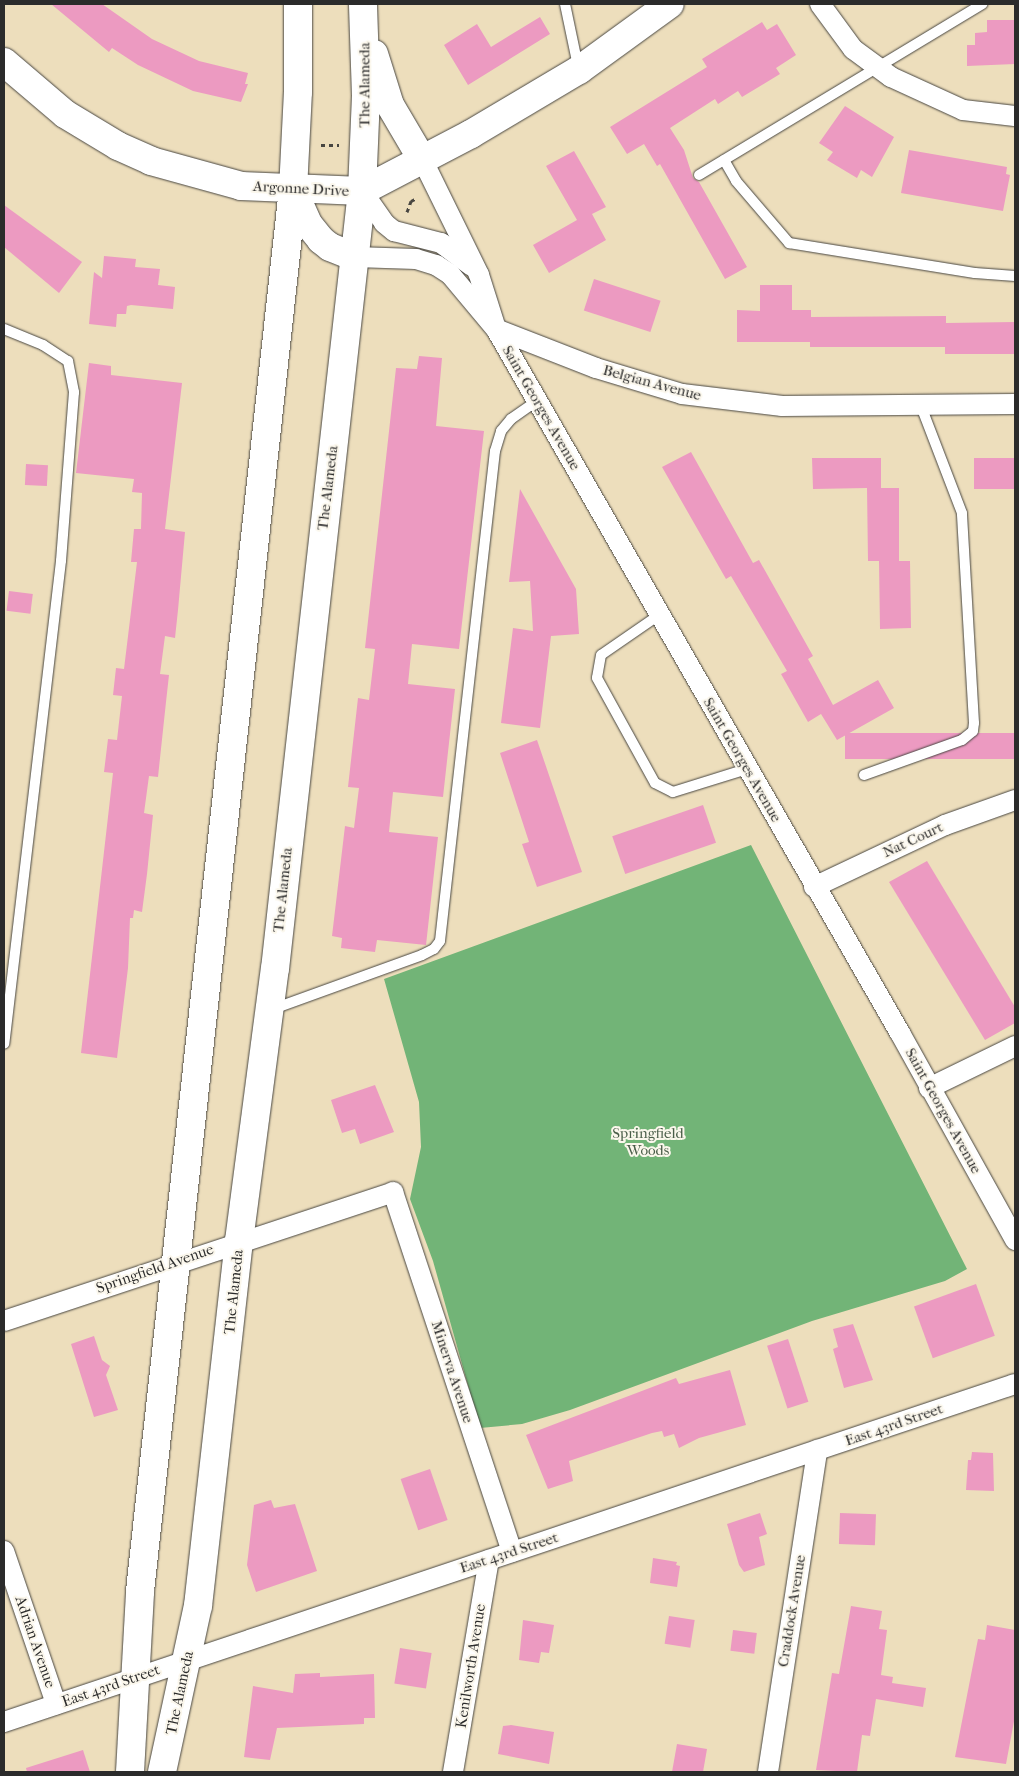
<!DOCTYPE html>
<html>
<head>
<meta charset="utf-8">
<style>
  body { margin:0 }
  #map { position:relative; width:1019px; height:1776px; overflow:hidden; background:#eddebc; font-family:"IM FELL French Canon",serif }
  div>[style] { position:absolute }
  .forest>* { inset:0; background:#72b477 }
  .building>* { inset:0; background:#ec9ac1; transform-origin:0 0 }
  .path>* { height:3px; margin-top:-1.5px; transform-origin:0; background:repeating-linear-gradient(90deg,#484641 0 4px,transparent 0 8px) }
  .roads { filter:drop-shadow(0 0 1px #484641) drop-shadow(0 0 1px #484641) }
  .lane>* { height:10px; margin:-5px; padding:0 5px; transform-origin:5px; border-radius:5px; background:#fff }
  .street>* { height:20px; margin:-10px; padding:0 10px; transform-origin:10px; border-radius:10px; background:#fff }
  .secondary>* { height:28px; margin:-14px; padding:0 14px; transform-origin:14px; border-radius:14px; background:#fff }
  span { translate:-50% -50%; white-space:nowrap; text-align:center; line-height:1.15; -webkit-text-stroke:4px #fbf7ec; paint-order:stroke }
  .street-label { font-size:15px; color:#2b2b2b }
  .park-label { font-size:15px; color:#495d48 }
  .frame { position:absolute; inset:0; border:5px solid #2b2b2b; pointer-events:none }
</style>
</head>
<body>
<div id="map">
  <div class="forest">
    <i style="clip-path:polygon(751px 845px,967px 1269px,945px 1281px,812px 1321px,570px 1410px,522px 1424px,480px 1428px,433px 1261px,410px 1199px,421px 1147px,419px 1102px,384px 979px)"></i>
  </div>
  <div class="building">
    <i style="clip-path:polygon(51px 4px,102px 4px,152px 39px,199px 61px,248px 73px,245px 84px,248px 84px,241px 102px,193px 91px,138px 65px,112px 48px,109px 52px)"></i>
    <i style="clip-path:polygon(540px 17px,550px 34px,468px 85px,444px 45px,477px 24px,491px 47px)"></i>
    <i style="clip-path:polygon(987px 20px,1015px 20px,1015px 64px,967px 66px,967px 45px,975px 45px,975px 33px,987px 32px)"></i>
    <i style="clip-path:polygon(762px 22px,767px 30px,777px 24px,796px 55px,776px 68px,780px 74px,742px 97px,738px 91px,718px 104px,715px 99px,670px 128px,684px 150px,693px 178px,699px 182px,747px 267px,725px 279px,660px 164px,657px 166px,644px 144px,627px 154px,610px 127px,707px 67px,702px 59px)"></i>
    <i style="clip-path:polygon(845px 106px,894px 137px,872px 177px,861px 170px,857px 178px,827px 160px,833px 152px,819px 143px)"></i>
    <i style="clip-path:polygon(909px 150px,1007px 167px,1006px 174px,1010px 175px,1003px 211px,901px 193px)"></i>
    <i style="clip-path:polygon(574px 151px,606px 207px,592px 214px,606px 240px,549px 273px,533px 245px,577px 220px,546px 166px)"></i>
    <i style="clip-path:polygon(4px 205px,82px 262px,59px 293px,4px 247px)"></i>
    <i style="clip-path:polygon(104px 256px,136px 259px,135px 267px,160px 269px,158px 285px,175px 287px,173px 309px,131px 305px,127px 306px,126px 314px,117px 314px,116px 327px,89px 324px,94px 272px,102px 278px)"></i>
    <i style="left:594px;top:279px;width:70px;height:33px;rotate:18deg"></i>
    <i style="clip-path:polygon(760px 285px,792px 285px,792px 310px,811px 310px,811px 317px,946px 316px,946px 323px,1015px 322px,1015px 354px,945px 354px,945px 347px,810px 347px,810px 342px,737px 342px,737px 310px,760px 311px)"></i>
    <i style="clip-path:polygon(419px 356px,442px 358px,436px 426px,484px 431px,459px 649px,412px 644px,408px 684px,455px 689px,443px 797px,393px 792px,389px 832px,438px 837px,426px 945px,377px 940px,375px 952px,341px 948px,342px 938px,332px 936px,345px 826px,354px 828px,359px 788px,348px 787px,358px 698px,369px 700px,375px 649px,365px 648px,396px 368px,417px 369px)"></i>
    <i style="clip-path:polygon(89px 363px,111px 366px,111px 375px,182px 383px,165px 529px,185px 532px,178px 610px,175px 638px,165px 636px,160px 674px,169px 675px,166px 702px,158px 777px,149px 776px,144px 813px,153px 815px,147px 874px,142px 912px,134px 910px,133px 918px,130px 918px,128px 968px,117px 1058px,81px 1053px,113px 773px,104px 772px,108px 739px,117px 740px,122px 696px,113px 695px,116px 668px,124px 669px,137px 562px,131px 562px,134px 529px,141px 529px,142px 493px,132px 492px,134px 479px,76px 473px)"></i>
    <i style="clip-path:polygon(691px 452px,753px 563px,759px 560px,813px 656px,808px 659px,833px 705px,878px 680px,894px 708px,837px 740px,821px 714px,808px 722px,781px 674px,787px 671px,731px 576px,726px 579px,662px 467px)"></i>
    <i style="clip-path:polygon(812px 458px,881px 458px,881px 488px,899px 488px,899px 561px,910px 561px,911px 628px,880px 629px,879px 561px,868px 561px,867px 488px,813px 489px)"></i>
    <i style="left:974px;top:458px;width:41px;height:31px"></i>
    <i style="left:26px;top:464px;width:22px;height:21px;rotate:3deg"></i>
    <i style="clip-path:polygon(520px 489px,576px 589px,579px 634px,551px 636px,540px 728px,501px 723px,513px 628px,533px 631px,530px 581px,509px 582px)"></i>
    <i style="left:9px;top:591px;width:24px;height:20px;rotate:7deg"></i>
    <i style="left:1015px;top:733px;width:26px;height:170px;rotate:90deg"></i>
    <i style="clip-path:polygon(537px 740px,582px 872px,537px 887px,522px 844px,529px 842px,500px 753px)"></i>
    <i style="left:703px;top:805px;width:40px;height:96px;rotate:71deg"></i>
    <i style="clip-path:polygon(927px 861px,1015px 1007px,1015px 1023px,985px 1040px,889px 882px)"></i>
    <i style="clip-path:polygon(375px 1085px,394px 1132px,360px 1144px,355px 1129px,342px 1133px,331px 1100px)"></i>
    <i style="left:976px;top:1284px;width:55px;height:66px;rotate:70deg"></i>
    <i style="clip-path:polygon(853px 1324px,873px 1380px,844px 1388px,833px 1349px,838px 1347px,833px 1329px)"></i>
    <i style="clip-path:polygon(94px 1336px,102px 1360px,110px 1366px,106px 1375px,118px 1410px,94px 1417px,71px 1344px)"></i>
    <i style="left:788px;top:1339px;width:66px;height:22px;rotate:72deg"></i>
    <i style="clip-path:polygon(730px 1370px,746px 1425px,699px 1438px,679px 1448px,674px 1434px,664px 1437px,662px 1431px,652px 1433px,569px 1461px,573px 1481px,548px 1489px,526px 1435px,676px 1378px,679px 1384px)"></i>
    <i style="clip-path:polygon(972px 1452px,993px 1453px,994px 1491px,966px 1490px,968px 1460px,971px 1460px)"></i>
    <i style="left:430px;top:1469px;width:54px;height:31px;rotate:71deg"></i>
    <i style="clip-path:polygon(271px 1500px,274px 1508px,295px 1504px,317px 1571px,256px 1592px,247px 1565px,254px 1505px)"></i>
    <i style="clip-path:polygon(760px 1513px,767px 1534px,759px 1537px,765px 1565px,744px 1572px,739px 1565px,727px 1524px)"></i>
    <i style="left:840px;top:1513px;width:36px;height:31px;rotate:2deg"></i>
    <i style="clip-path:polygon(653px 1558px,677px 1562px,676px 1565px,680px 1566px,677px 1587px,650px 1583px)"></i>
    <i style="clip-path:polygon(851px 1606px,882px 1611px,879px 1629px,887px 1630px,881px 1675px,893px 1677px,892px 1683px,926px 1688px,923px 1707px,876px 1699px,870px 1736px,862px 1735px,857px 1772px,816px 1770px,832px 1673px,839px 1674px)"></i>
    <i style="left:669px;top:1616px;width:26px;height:28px;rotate:9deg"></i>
    <i style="clip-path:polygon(523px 1620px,554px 1625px,549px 1653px,541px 1652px,539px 1663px,519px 1660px)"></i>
    <i style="clip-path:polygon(987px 1625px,1015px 1630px,1015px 1716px,1006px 1764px,955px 1757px,978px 1639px,985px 1640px)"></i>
    <i style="left:733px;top:1630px;width:24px;height:21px;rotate:7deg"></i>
    <i style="left:400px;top:1648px;width:32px;height:36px;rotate:9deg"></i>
    <i style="clip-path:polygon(320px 1673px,320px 1677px,374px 1674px,375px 1718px,364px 1718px,364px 1724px,277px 1728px,270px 1760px,244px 1757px,253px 1686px,293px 1693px,295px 1674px)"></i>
    <i style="clip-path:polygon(511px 1725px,554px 1732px,549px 1764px,498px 1754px,503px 1726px)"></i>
    <i style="clip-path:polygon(677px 1744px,707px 1749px,703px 1772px,672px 1772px)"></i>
    <i style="clip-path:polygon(83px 1750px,90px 1772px,27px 1772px,26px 1768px)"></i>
  </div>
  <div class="path">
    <i style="left:321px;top:145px;width:18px"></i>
    <i style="left:407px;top:212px;width:12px;rotate:-70deg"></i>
    <i style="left:411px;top:201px;width:7px;rotate:-27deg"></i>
  </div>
  <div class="roads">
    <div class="lane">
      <i style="left:565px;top:4px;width:63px;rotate:78.2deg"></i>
      <i style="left:724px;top:160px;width:24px;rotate:60deg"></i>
      <i style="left:736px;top:181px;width:82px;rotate:49.5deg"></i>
      <i style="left:789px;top:243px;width:188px;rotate:9.2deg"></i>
      <i style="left:975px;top:273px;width:40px;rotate:4.3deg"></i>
      <i style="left:699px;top:175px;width:331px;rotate:-31.1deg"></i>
      <i style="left:4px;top:329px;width:42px;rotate:22.3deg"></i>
      <i style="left:43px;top:345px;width:30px;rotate:33deg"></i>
      <i style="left:68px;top:361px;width:32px;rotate:79deg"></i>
      <i style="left:74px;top:392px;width:169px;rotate:94.4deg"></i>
      <i style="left:61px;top:561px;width:486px;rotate:96.7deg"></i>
      <i style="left:659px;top:615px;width:70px;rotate:145.4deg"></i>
      <i style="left:601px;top:655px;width:23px;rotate:100deg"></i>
      <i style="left:597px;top:678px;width:120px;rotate:61.1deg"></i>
      <i style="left:655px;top:783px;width:20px;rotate:27deg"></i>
      <i style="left:673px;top:792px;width:77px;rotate:-17.3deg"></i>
      <i style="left:864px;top:775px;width:104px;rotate:-19.7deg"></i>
      <i style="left:962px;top:740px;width:14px;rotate:-39deg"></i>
      <i style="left:973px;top:731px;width:8px;rotate:-83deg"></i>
      <i style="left:974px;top:723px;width:210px;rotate:-93.3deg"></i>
      <i style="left:962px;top:513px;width:115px;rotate:-111deg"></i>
      <i style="left:273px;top:1009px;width:158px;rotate:-19.9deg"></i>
      <i style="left:422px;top:955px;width:13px;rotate:-27deg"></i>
      <i style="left:434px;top:949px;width:10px;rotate:-53deg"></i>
      <i style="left:440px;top:941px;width:493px;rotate:-83.6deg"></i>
      <i style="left:495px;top:451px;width:21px;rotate:-73deg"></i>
      <i style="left:501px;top:431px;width:16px;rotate:-50deg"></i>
      <i style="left:511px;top:419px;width:32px;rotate:-35deg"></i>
    </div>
    <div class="street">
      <i style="left:820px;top:4px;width:56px;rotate:53.7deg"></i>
      <i style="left:853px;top:49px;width:47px;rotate:36.4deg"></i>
      <i style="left:891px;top:77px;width:79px;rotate:24.6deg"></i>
      <i style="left:963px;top:110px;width:52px;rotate:6.6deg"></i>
      <i style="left:423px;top:161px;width:127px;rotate:63.8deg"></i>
      <i style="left:479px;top:275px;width:57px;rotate:72.5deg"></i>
      <i style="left:496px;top:329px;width:812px;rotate:60.15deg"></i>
      <i style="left:900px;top:1033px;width:237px;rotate:60.9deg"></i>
      <i style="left:362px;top:191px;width:39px;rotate:55deg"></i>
      <i style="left:384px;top:223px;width:13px;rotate:39deg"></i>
      <i style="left:394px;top:231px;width:49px;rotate:14.3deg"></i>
      <i style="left:441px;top:243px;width:38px;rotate:37deg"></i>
      <i style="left:355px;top:257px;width:61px;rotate:1.9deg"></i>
      <i style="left:416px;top:259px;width:21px;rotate:17deg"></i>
      <i style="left:436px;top:265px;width:17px;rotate:33deg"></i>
      <i style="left:450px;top:274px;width:72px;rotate:50.1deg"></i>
      <i style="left:496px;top:329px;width:107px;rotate:21.3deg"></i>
      <i style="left:596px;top:368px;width:90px;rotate:16.8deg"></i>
      <i style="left:682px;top:394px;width:101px;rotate:6.8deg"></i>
      <i style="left:782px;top:406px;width:233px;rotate:-0.5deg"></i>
      <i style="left:814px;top:887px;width:145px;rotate:-25.3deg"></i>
      <i style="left:945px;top:825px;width:74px;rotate:-19.7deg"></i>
      <i style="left:929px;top:1088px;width:96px;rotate:-26deg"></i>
      <i style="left:4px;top:1321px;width:410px;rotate:-18.3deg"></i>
      <i style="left:393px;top:1192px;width:379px;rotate:71.7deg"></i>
      <i style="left:4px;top:1551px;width:162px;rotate:71.2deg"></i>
      <i style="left:4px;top:1722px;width:1066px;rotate:-18.49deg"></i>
      <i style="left:453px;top:1772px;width:215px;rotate:-80.4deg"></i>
      <i style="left:768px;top:1772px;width:326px;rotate:-81.3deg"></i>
    </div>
    <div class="secondary">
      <i style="left:374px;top:54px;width:53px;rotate:72.6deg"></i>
      <i style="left:390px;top:105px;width:65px;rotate:59.5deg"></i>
      <i style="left:4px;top:62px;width:80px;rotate:40.4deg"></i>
      <i style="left:65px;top:114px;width:62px;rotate:31.1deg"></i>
      <i style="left:118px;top:146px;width:36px;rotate:24deg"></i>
      <i style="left:151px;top:161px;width:93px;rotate:15.5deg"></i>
      <i style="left:241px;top:186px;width:121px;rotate:2.4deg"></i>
      <i style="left:362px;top:191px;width:123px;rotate:-27.6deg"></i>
      <i style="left:471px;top:134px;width:126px;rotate:-30.7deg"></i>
      <i style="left:579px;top:70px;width:112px;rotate:-36deg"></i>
      <i style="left:294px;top:192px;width:36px;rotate:66deg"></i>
      <i style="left:309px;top:225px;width:19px;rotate:51deg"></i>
      <i style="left:321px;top:240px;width:11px;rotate:38deg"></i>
      <i style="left:330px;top:247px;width:27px;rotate:22deg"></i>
      <i style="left:130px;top:1772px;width:181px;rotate:-86.8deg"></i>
      <i style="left:140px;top:1591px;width:1409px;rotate:-83.77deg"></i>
      <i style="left:293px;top:190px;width:98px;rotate:-87.1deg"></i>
      <i style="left:298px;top:92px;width:88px;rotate:-90deg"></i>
      <i style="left:162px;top:1772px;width:170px;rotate:-77.8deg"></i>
      <i style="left:198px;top:1606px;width:367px;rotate:-83.6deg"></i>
      <i style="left:239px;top:1241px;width:274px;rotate:-82.5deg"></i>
      <i style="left:275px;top:969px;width:783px;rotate:-83.62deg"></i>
      <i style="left:362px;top:191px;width:95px;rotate:-87.6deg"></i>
      <i style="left:366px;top:96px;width:92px;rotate:-91.9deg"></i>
    </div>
  </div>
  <div class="street-label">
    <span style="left:365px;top:85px;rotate:-90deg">The Alameda</span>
    <span style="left:301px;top:189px;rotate:3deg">Argonne Drive</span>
    <span style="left:652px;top:383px;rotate:15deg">Belgian Avenue</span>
    <span style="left:541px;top:408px;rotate:60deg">Saint Georges Avenue</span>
    <span style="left:328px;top:488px;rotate:-83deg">The Alameda</span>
    <span style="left:742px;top:760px;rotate:60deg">Saint Georges Avenue</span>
    <span style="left:913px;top:840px;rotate:-25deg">Nat Court</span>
    <span style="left:283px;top:890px;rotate:-84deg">The Alameda</span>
    <span style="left:943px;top:1111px;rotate:61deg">Saint Georges Avenue</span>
    <span style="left:155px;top:1269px;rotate:-19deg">Springfield Avenue</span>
    <span style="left:234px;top:1292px;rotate:-84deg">The Alameda</span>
    <span style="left:452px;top:1372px;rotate:72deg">Minerva Avenue</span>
    <span style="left:894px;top:1425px;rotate:-19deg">East 43rd Street</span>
    <span style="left:509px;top:1553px;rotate:-18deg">East 43rd Street</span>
    <span style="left:792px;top:1611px;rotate:-81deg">Craddock Avenue</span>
    <span style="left:35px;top:1642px;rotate:71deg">Adrian Avenue</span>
    <span style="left:471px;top:1666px;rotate:-81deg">Kenilworth Avenue</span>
    <span style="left:111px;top:1686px;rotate:-19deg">East 43rd Street</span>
    <span style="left:180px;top:1693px;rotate:-78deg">The Alameda</span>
  </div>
  <div class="park-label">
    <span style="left:648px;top:1142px">Springfield<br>Woods</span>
  </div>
  <div class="frame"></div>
</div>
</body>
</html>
